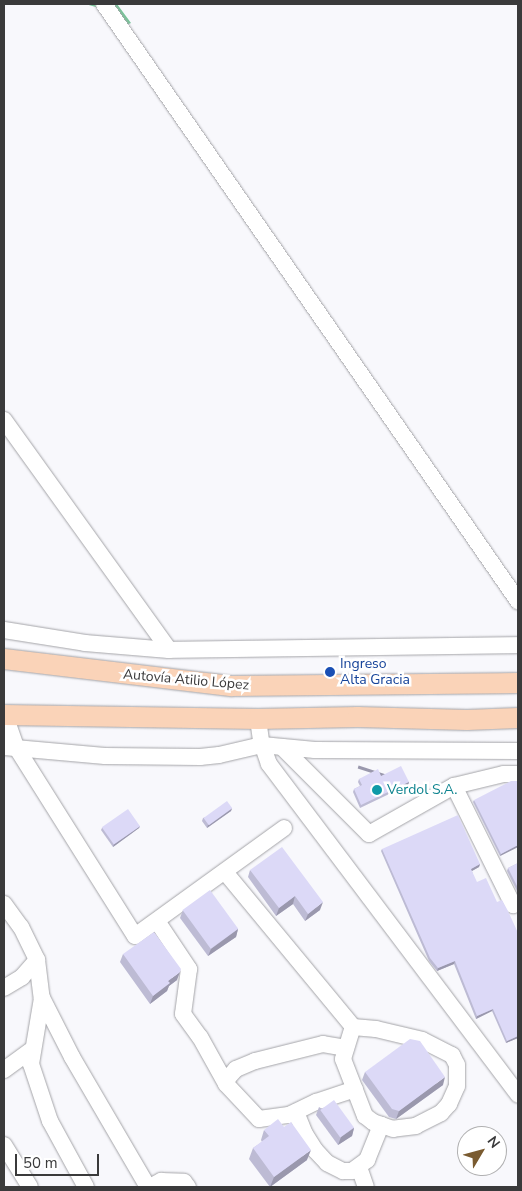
<!DOCTYPE html>
<html>
<head>
<meta charset="utf-8">
<style>
  body { margin:0 }
  #map { position:relative; width:522px; height:1191px; overflow:hidden; background:#f8f8fc; font-family:"Nunito Sans",sans-serif }
  div>[style] { position:absolute }
  .forest>* { inset:0; background:#75c698 }
  .roads { filter:drop-shadow(0 0 1px #a4a4a8) drop-shadow(0 0 1px #a4a4a8) }
  .minor>* { height:16px; margin:-8px; padding:0 8px; transform-origin:8px; border-radius:8px; background:#fff }
  .major>* { height:20px; margin:-10px; padding:0 10px; transform-origin:10px; border-radius:10px; background:#fad3b8 }
  .wall>* { inset:0; background:#bdbbd4 }
  .shaded-wall>* { inset:0; background:#9a98ad; transform-origin:0 0 }
  .building>* { inset:0; background:#dcd9f7; transform-origin:0 0 }
  .dots>* { width:14px; height:14px; translate:-50% -50%; box-sizing:border-box; border:2px solid #fff; border-radius:50% }
  span { translate:-50% -50%; white-space:nowrap; text-align:center; line-height:1.15; -webkit-text-stroke:5px #fff; paint-order:stroke }
  .transit-label { font-size:14px; color:#164399 }
  .left { translate:0 -50%; text-align:left }
  .street-label { font-size:14px; color:#3a3a3b }
  .culture-label { font-size:14px; color:#0d838f }
  .frame { position:absolute; inset:0; border:5px solid #3a3a3b; pointer-events:none }
  .north { position:absolute; left:457px; top:1126px; width:50px; height:50px; box-sizing:border-box; background:#fff; border:1px solid #b0b0b1; border-radius:50%; rotate:53deg; font-size:14px; font-weight:700; line-height:20px; text-align:center; color:#3a3a3b }
  .north::after { content:''; display:block; margin:auto; width:18px; height:22px; background:#7a5b30; clip-path:polygon(50% 0,100% 100%,50% 72%,0 100%) }
  .scale { position:absolute; left:15px; top:1154px; width:84px; height:22px; box-sizing:border-box; border:2px solid #3a3a3b; border-top:0; padding-left:6px; font-size:15px; line-height:18px; white-space:nowrap; color:#3a3a3b; -webkit-text-stroke:4px #fff; paint-order:stroke }
</style>
</head>
<body>
<div id="map">
  <div class="forest">
    <i style="clip-path:polygon(85px 4px,117px 4px,131px 23px,126px 25px,103px 9px)"></i>
  </div>
  <div class="roads">
    <div class="minor">
      <i style="left:104px;top:4px;width:727px;rotate:55.26deg"></i>
      <i style="left:4px;top:420px;width:283px;rotate:54.3deg"></i>
      <i style="left:4px;top:630px;width:82px;rotate:9.1deg"></i>
      <i style="left:85px;top:643px;width:84px;rotate:4.8deg"></i>
      <i style="left:169px;top:650px;width:349px;rotate:-0.8deg"></i>
      <i style="left:5px;top:715px;width:34px;rotate:71deg"></i>
      <i style="left:16px;top:747px;width:223px;rotate:57.8deg"></i>
      <i style="left:135px;top:936px;width:184px;rotate:-35.9deg"></i>
      <i style="left:258px;top:719px;width:22px;rotate:82deg"></i>
      <i style="left:261px;top:741px;width:24px;rotate:71deg"></i>
      <i style="left:269px;top:764px;width:414px;rotate:53deg"></i>
      <i style="left:4px;top:747px;width:101px;rotate:5.1deg"></i>
      <i style="left:105px;top:756px;width:95px;rotate:0.6deg"></i>
      <i style="left:200px;top:757px;width:19px;rotate:-6deg"></i>
      <i style="left:219px;top:755px;width:44px;rotate:-13.1deg"></i>
      <i style="left:262px;top:745px;width:53px;rotate:5.4deg"></i>
      <i style="left:315px;top:750px;width:203px;rotate:0.3deg"></i>
      <i style="left:282px;top:747px;width:123px;rotate:45deg"></i>
      <i style="left:369px;top:834px;width:98px;rotate:-29.5deg"></i>
      <i style="left:454px;top:786px;width:51px;rotate:-13.5deg"></i>
      <i style="left:504px;top:774px;width:14px"></i>
      <i style="left:454px;top:786px;width:133px;rotate:63.6deg"></i>
      <i style="left:513px;top:905px;width:5px;rotate:-22deg"></i>
      <i style="left:225px;top:872px;width:201px;rotate:50.4deg"></i>
      <i style="left:353px;top:1027px;width:23px;rotate:5deg"></i>
      <i style="left:376px;top:1029px;width:47px;rotate:13.4deg"></i>
      <i style="left:422px;top:1040px;width:34px;rotate:27deg"></i>
      <i style="left:452px;top:1055px;width:11px;rotate:63deg"></i>
      <i style="left:457px;top:1065px;width:21px;rotate:90deg"></i>
      <i style="left:457px;top:1086px;width:20px;rotate:114deg"></i>
      <i style="left:449px;top:1104px;width:12px;rotate:132deg"></i>
      <i style="left:441px;top:1113px;width:28px;rotate:153deg"></i>
      <i style="left:416px;top:1126px;width:23px;rotate:173deg"></i>
      <i style="left:393px;top:1129px;width:21px;rotate:-161deg"></i>
      <i style="left:373px;top:1122px;width:10px;rotate:-143deg"></i>
      <i style="left:365px;top:1116px;width:61px;rotate:-111.1deg"></i>
      <i style="left:343px;top:1059px;width:34px;rotate:-73deg"></i>
      <i style="left:4px;top:904px;width:29px;rotate:54deg"></i>
      <i style="left:21px;top:927px;width:37px;rotate:64deg"></i>
      <i style="left:37px;top:960px;width:38px;rotate:83deg"></i>
      <i style="left:42px;top:998px;width:67px;rotate:99.5deg"></i>
      <i style="left:31px;top:1064px;width:60px;rotate:71.6deg"></i>
      <i style="left:50px;top:1121px;width:75px;rotate:61.4deg"></i>
      <i style="left:157px;top:921px;width:58px;rotate:56.3deg"></i>
      <i style="left:189px;top:969px;width:45px;rotate:97.6deg"></i>
      <i style="left:183px;top:1014px;width:29px;rotate:54deg"></i>
      <i style="left:200px;top:1037px;width:54px;rotate:61deg"></i>
      <i style="left:4px;top:988px;width:21px;rotate:-31deg"></i>
      <i style="left:22px;top:977px;width:23px;rotate:-49deg"></i>
      <i style="left:42px;top:998px;width:66px;rotate:63deg"></i>
      <i style="left:72px;top:1057px;width:151px;rotate:59.7deg"></i>
      <i style="left:346px;top:1048px;width:23px;rotate:-170deg"></i>
      <i style="left:323px;top:1044px;width:70px;rotate:166deg"></i>
      <i style="left:255px;top:1061px;width:21px;rotate:157deg"></i>
      <i style="left:236px;top:1069px;width:12px;rotate:132deg"></i>
      <i style="left:228px;top:1078px;width:6px;rotate:108deg"></i>
      <i style="left:226px;top:1084px;width:48px;rotate:46.7deg"></i>
      <i style="left:259px;top:1119px;width:30px;rotate:-8deg"></i>
      <i style="left:289px;top:1115px;width:30px;rotate:-26deg"></i>
      <i style="left:316px;top:1102px;width:41px;rotate:-18.4deg"></i>
      <i style="left:4px;top:1070px;width:36px;rotate:-36deg"></i>
      <i style="left:296px;top:1112px;width:24px;rotate:68deg"></i>
      <i style="left:305px;top:1134px;width:19px;rotate:58deg"></i>
      <i style="left:315px;top:1150px;width:18px;rotate:47deg"></i>
      <i style="left:327px;top:1163px;width:18px;rotate:27deg"></i>
      <i style="left:343px;top:1171px;width:9px"></i>
      <i style="left:352px;top:1171px;width:19px;rotate:-36deg"></i>
      <i style="left:367px;top:1160px;width:38px;rotate:-68deg"></i>
      <i style="left:4px;top:1145px;width:49px;rotate:58.2deg"></i>
      <i style="left:359px;top:1167px;width:21px;rotate:71deg"></i>
      <i style="left:150px;top:1187px;width:13px;rotate:-29deg"></i>
      <i style="left:161px;top:1181px;width:23px;rotate:2deg"></i>
      <i style="left:184px;top:1182px;width:6px;rotate:51deg"></i>
    </div>
    <div class="major">
      <i style="left:4px;top:659px;width:230px;rotate:6.8deg"></i>
      <i style="left:232px;top:686px;width:286px;rotate:-0.6deg"></i>
      <i style="left:4px;top:715px;width:254px;rotate:0.9deg"></i>
      <i style="left:258px;top:719px;width:100px;rotate:-1.1deg"></i>
      <i style="left:358px;top:717px;width:109px;rotate:1.6deg"></i>
      <i style="left:467px;top:720px;width:51px;rotate:-2.2deg"></i>
    </div>
  </div>
  <div class="wall">
    <i style="clip-path:polygon(381px 776px,409px 782px,408px 785px,360px 808px,353px 792px,354px 789px,360px 786px,358px 782px,359px 779px)"></i>
    <i style="clip-path:polygon(474px 800px,518px 847px,500px 856px,473px 802px)"></i>
    <i style="clip-path:polygon(232px 808px,231px 811px,207px 828px,202px 821px,203px 818px)"></i>
    <i style="clip-path:polygon(140px 826px,139px 828px,113px 847px,101px 830px,102px 828px)"></i>
    <i style="clip-path:polygon(382px 849px,480px 864px,479px 867px,472px 871px,518px 1038px,506px 1043px,492px 1011px,476px 1019px,454px 964px,437px 971px,429px 961px,381px 851px)"></i>
    <i style="clip-path:polygon(518px 863px,518px 893px,507px 871px,508px 868px)"></i>
    <i style="clip-path:polygon(250px 870px,320px 910px,305px 921px,293px 904px,276px 916px,248px 877px)"></i>
    <i style="clip-path:polygon(183px 910px,238px 929px,236px 937px,208px 956px,180px 918px)"></i>
    <i style="clip-path:polygon(123px 954px,177px 980px,169px 986px,167px 991px,150px 1004px,120px 962px)"></i>
    <i style="clip-path:polygon(365px 1072px,443px 1085px,396px 1119px,389px 1117px,362px 1080px)"></i>
    <i style="clip-path:polygon(319px 1107px,354px 1128px,352px 1136px,338px 1145px,316px 1115px)"></i>
    <i style="clip-path:polygon(264px 1130px,307px 1160px,270px 1187px,249px 1159px,253px 1148px,262px 1142px,261px 1140px)"></i>
  </div>
  <div class="shaded-wall">
    <i style="left:409px;top:782px;width:3px;height:53px;rotate:108deg"></i>
    <i style="clip-path:polygon(232px 808px,231px 811px,207px 828px,208px 825px)"></i>
    <i style="clip-path:polygon(140px 826px,139px 828px,113px 847px,114px 844px)"></i>
    <i style="clip-path:polygon(518px 845px,518px 847px,500px 856px,501px 854px)"></i>
    <i style="clip-path:polygon(480px 864px,479px 867px,470px 872px,471px 869px)"></i>
    <i style="clip-path:polygon(295px 896px,293px 904px,276px 916px,279px 908px)"></i>
    <i style="clip-path:polygon(323px 902px,320px 910px,305px 921px,308px 914px)"></i>
    <i style="clip-path:polygon(238px 929px,236px 937px,208px 956px,211px 949px)"></i>
    <i style="clip-path:polygon(455px 961px,454px 964px,437px 971px,438px 968px)"></i>
    <i style="clip-path:polygon(180px 972px,177px 980px,169px 986px,167px 991px,150px 1004px,153px 996px,168px 981px)"></i>
    <i style="clip-path:polygon(493px 1009px,492px 1011px,476px 1019px,477px 1016px)"></i>
    <i style="clip-path:polygon(518px 1036px,518px 1038px,506px 1043px,507px 1041px)"></i>
    <i style="clip-path:polygon(445px 1077px,443px 1085px,396px 1119px,399px 1111px)"></i>
    <i style="clip-path:polygon(354px 1128px,352px 1136px,338px 1145px,341px 1137px)"></i>
    <i style="clip-path:polygon(311px 1150px,307px 1160px,270px 1187px,274px 1177px)"></i>
  </div>
  <div class="building">
    <i style="clip-path:polygon(401px 766px,409px 782px,361px 805px,354px 789px,362px 785px,359px 779px,378px 769px,381px 776px)"></i>
    <i style="clip-path:polygon(511px 781px,518px 781px,518px 845px,501px 854px,474px 800px)"></i>
    <i style="left:227px;top:801px;width:9px;height:29px;rotate:54deg"></i>
    <i style="left:128px;top:809px;width:21px;height:32px;rotate:55deg"></i>
    <i style="clip-path:polygon(458px 815px,480px 864px,471px 869px,477px 882px,486px 878px,497px 902px,502px 900px,508px 911px,518px 933px,518px 1036px,507px 1041px,493px 1009px,477px 1016px,455px 961px,438px 968px,430px 958px,382px 849px)"></i>
    <i style="clip-path:polygon(282px 847px,323px 902px,308px 914px,295px 896px,279px 908px,250px 870px)"></i>
    <i style="clip-path:polygon(518px 863px,518px 888px,508px 868px)"></i>
    <i style="left:210px;top:890px;width:48px;height:34px;rotate:54deg"></i>
    <i style="clip-path:polygon(154px 932px,181px 969px,180px 972px,168px 981px,170px 983px,153px 996px,123px 954px)"></i>
    <i style="clip-path:polygon(410px 1039px,420px 1041px,445px 1077px,399px 1111px,392px 1109px,365px 1072px)"></i>
    <i style="left:334px;top:1100px;width:34px;height:17px;rotate:54deg"></i>
    <i style="clip-path:polygon(278px 1119px,284px 1127px,291px 1122px,311px 1150px,274px 1177px,253px 1148px,269px 1136px,264px 1130px)"></i>
  </div>
  <div class="dots">
    <i style="left:330px;top:672px;background:#1a4fb4"></i>
    <i style="left:377px;top:790px;background:#0f9aa8"></i>
  </div>
  <div class="transit-label">
    <span class="left" style="left:340px;top:672px">Ingreso<br>Alta Gracia</span>
  </div>
  <div class="street-label">
    <span style="left:186px;top:680px;rotate:5deg">Autovía Atilio López</span>
  </div>
  <div class="culture-label">
    <span class="left" style="left:387px;top:790px">Verdol S.A.</span>
  </div>
  <div class="frame"></div>
  <div class="north">N</div>
  <div class="scale">50 m</div>
</div>
</body>
</html>
